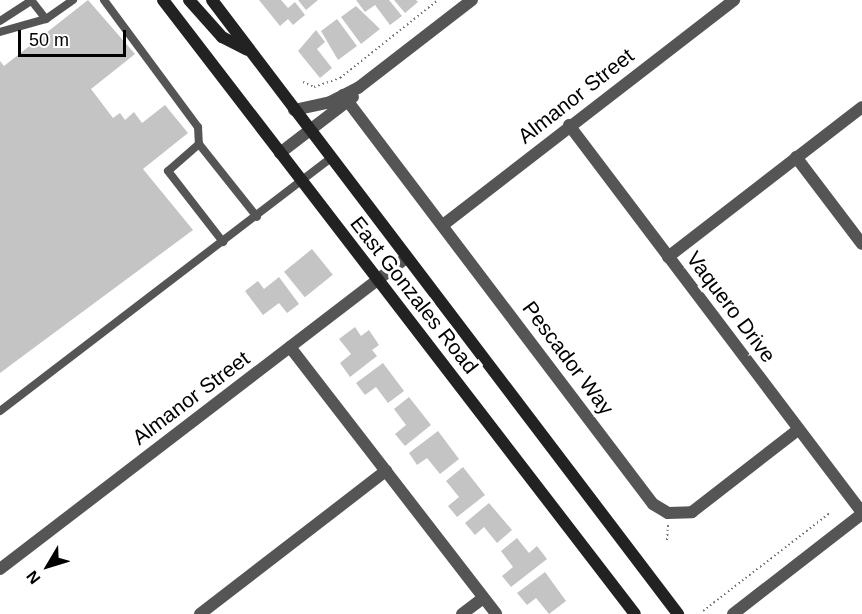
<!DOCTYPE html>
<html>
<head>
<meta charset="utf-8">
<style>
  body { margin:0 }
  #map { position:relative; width:862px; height:614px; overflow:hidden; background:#fff; font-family:Helvetica,sans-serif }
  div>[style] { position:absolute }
  .building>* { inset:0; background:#c4c4c4; transform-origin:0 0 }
  .path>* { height:2px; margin-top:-1px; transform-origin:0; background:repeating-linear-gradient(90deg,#777 0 1.5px,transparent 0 4.5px) }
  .lane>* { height:8px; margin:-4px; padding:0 4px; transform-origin:4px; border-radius:4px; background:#555 }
  .street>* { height:12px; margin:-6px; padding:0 6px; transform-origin:6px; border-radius:6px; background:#555 }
  .secondary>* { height:12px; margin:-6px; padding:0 6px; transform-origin:6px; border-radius:6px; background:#222 }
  span { translate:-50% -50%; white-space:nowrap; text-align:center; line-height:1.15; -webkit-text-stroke:6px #fff; paint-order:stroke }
  .street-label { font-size:21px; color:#000 }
  .north { position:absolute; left:18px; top:536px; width:60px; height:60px; -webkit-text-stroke:4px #fff; paint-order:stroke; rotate:232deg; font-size:16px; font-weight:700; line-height:24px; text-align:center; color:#000 }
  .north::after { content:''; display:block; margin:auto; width:21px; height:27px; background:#000; clip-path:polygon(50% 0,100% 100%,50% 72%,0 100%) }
  .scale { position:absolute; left:18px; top:30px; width:108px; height:27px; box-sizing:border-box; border:3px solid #000; border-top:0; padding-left:8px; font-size:18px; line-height:21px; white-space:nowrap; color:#000; -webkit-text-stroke:4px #fff; paint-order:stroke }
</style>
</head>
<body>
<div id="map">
  <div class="building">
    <i style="clip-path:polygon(88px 0,135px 54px,91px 89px,113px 118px,120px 113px,125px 120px,134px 112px,142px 123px,165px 105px,188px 133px,143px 169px,193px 230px,0 373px,0 61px,4px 66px)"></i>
    <i style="clip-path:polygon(259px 0,281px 0,288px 8px,295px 2px,305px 15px,293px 25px,288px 19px,280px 26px)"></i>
    <i style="clip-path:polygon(298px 0,318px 0,306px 10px)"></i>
    <i style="clip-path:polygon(356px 0,389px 0,402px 16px,390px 25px,375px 5px,365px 12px)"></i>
    <i style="clip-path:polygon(394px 0,416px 0,418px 2px,405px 13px)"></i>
    <i style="clip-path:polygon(356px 6px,380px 29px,361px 44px,341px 17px)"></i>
    <i style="clip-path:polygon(337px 19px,357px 46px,338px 60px,321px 31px)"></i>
    <i style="clip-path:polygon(316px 30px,325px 42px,317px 49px,332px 68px,320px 78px,298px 51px)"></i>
    <i style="left:312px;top:249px;width:33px;height:36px;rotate:51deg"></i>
    <i style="clip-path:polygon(279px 277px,299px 304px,287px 313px,279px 303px,263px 315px,245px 291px,258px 281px,264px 289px)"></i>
    <i style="clip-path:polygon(355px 327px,361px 336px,369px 330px,379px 345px,372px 350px,377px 356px,350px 377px,340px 363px,351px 354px,339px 339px)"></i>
    <i style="clip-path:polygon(383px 363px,404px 391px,388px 403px,376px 387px,365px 395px,356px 383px)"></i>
    <i style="clip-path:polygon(409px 397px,431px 425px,405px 446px,395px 434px,406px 425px,394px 409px)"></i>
    <i style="clip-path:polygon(438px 431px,459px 459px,440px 474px,427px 458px,417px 465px,409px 453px)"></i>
    <i style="clip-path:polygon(463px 467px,485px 495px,457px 517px,448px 506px,459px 497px,446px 481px)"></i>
    <i style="clip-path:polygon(489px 503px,512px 530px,497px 543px,484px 527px,475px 535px,465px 523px)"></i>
    <i style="clip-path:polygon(517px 538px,529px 553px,537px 546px,547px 559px,511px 587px,502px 576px,513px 567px,501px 551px)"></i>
    <i style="clip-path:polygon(545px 572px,566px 601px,549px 614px,536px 598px,527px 605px,517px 593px)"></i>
  </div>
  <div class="path">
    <i style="left:303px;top:82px;width:12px;rotate:24deg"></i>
    <i style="left:314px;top:87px;width:28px;rotate:-19deg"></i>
    <i style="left:340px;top:78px;width:125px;rotate:-38.5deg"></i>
    <i style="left:667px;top:540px;width:15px;rotate:-86deg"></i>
    <i style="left:703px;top:611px;width:160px;rotate:-37.7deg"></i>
  </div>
  <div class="lane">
    <i style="left:31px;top:0;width:24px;rotate:52deg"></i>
    <i style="left:104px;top:0;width:158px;rotate:53.5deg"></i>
    <i style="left:198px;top:127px;width:17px;rotate:87deg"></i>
    <i style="left:199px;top:144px;width:93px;rotate:51.5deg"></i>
    <i style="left:0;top:21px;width:38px;rotate:-33deg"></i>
    <i style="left:0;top:32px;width:48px;rotate:-15.8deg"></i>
    <i style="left:46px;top:19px;width:33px;rotate:-35deg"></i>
    <i style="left:199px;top:144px;width:41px;rotate:138.9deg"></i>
    <i style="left:168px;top:171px;width:90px;rotate:52.2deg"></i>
    <i style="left:0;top:411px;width:417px;rotate:-37.4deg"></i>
  </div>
  <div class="street">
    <i style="left:343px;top:95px;width:513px;rotate:52.84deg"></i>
    <i style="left:653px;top:504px;width:17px;rotate:31deg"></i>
    <i style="left:668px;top:513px;width:24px;rotate:-2deg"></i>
    <i style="left:692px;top:512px;width:135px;rotate:-37.8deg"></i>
    <i style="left:294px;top:110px;width:35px;rotate:-12deg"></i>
    <i style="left:328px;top:103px;width:34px;rotate:-27deg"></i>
    <i style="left:358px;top:88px;width:144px;rotate:-37.7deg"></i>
    <i style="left:569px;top:125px;width:485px;rotate:52.9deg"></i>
    <i style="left:280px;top:153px;width:92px;rotate:-37.5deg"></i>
    <i style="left:796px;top:157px;width:109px;rotate:52.8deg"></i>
    <i style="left:443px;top:225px;width:368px;rotate:-37.7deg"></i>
    <i style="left:668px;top:257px;width:245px;rotate:-37.7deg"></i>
    <i style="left:290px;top:347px;width:337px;rotate:52.3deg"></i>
    <i style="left:0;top:569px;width:511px;rotate:-37.45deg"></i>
    <i style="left:200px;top:614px;width:235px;rotate:-37.6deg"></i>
    <i style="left:462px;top:614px;width:26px;rotate:-37deg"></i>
    <i style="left:733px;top:614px;width:163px;rotate:-37.8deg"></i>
  </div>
  <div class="secondary">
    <i style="left:163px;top:0;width:774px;rotate:52.45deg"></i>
    <i style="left:189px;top:0;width:50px;rotate:48.3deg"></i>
    <i style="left:222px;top:37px;width:28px;rotate:27deg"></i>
    <i style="left:212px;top:0;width:771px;rotate:52.8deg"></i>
  </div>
  <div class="street-label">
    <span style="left:576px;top:96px;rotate:-38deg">Almanor Street</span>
    <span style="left:414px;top:295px;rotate:52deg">East Gonzales Road</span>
    <span style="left:731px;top:307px;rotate:53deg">Vaquero Drive</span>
    <span style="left:568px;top:358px;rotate:53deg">Pescador Way</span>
    <span style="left:191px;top:398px;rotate:-37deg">Almanor Street</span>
  </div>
  <div class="north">N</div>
  <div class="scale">50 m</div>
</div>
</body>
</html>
